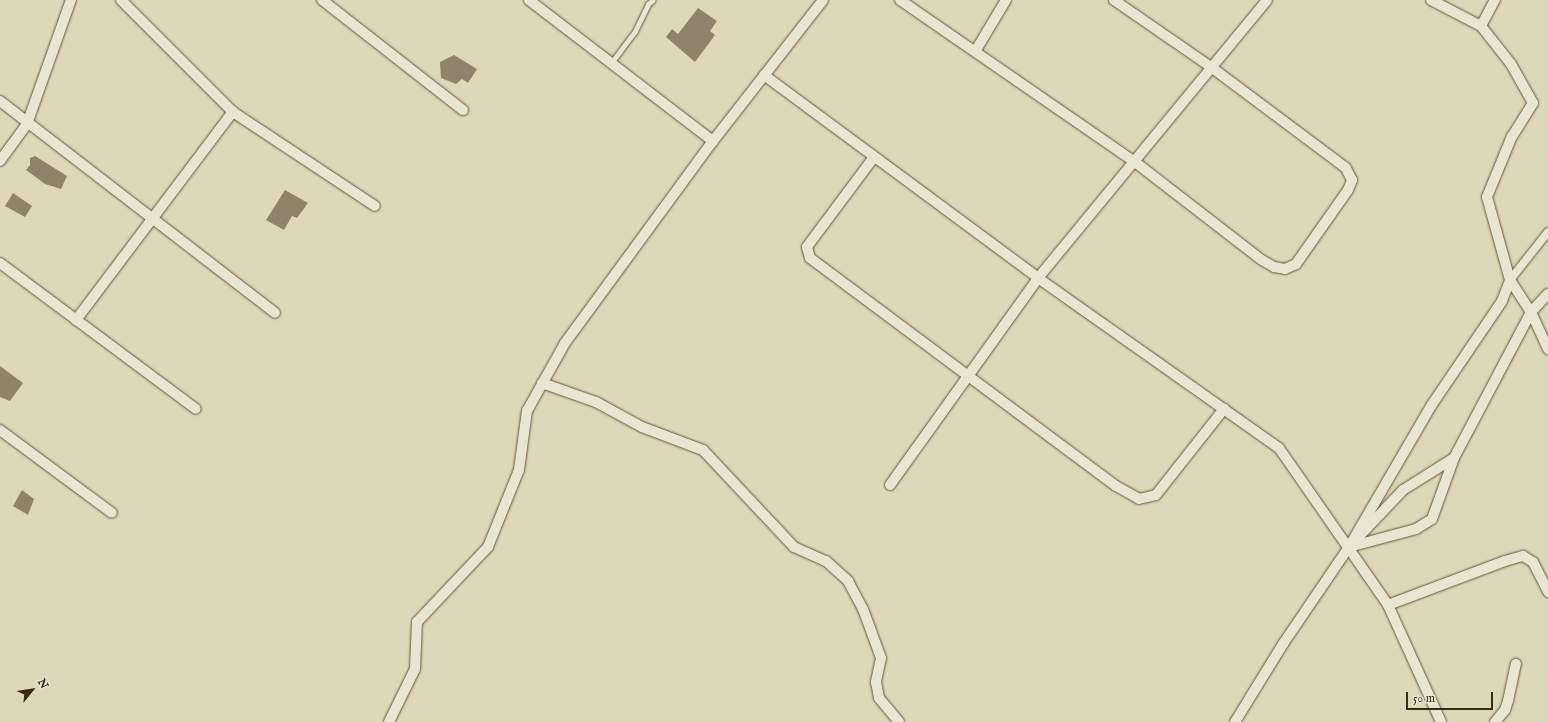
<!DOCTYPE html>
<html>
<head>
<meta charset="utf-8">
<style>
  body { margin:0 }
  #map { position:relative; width:1548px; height:722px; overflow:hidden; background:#dfd7ba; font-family:"IM FELL English",serif }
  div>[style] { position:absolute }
  .building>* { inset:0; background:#90836b }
  .roads { filter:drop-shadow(0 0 1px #64543f) drop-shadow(0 0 1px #64543f) }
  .service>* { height:5px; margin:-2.5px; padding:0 2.5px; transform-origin:2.5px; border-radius:2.5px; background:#eae5d2 }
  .pedestrian>* { height:8px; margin:-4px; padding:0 4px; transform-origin:4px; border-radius:4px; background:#eae5d2 }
  .minor>* { height:10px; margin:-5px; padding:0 5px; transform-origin:5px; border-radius:5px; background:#eae5d2 }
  span { translate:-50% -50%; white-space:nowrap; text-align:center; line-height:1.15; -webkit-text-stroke:3.5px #eae5d2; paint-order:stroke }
  .north { position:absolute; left:12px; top:670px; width:40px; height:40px; -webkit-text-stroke:3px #eae5d2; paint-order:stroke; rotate:60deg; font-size:11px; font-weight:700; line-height:16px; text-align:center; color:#3b2816 }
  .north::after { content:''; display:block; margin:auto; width:14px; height:18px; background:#3b2816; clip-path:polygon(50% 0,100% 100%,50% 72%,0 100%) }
  .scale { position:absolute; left:1406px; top:692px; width:87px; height:18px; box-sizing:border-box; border:2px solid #3b2816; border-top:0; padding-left:5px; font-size:12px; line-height:14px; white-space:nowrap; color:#3b2816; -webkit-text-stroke:3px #eae5d2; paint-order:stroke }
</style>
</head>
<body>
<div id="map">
  <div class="building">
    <i style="clip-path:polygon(698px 8px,717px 21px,710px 31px,715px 35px,695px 62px,666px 37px,672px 29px,678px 34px)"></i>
    <i style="clip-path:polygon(454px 55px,477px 69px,468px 83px,462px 79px,456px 84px,441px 78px,440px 62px)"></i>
    <i style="clip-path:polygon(35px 156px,67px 176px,61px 189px,45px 184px,26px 170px,30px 165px,30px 158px)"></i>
    <i style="clip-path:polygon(285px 190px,308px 203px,297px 218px,292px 216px,284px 230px,266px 220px)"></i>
    <i style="clip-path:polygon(13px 193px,32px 206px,25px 217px,5px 206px)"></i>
    <i style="clip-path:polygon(0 366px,23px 383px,10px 401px,0 397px)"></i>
    <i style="clip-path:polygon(22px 490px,34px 499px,28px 515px,13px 506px)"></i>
  </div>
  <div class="roads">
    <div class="service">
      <i style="left:611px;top:63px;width:40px;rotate:-53deg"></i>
      <i style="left:635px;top:31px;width:30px;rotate:-64deg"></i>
      <i style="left:648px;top:4px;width:6px;rotate:-39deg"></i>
    </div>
    <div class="pedestrian">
      <i style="left:1510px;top:280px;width:61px;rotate:-51.6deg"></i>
    </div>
    <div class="minor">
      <i style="left:121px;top:0;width:158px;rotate:45deg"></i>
      <i style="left:233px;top:112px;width:170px;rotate:33.5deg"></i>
      <i style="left:322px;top:0;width:179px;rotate:38deg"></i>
      <i style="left:529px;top:0;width:232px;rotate:37.5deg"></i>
      <i style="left:900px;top:0;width:285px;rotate:34.6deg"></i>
      <i style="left:1135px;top:162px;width:160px;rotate:37.7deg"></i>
      <i style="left:1262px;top:260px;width:14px;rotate:30deg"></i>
      <i style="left:1274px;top:267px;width:11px;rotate:10deg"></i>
      <i style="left:1285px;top:269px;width:12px;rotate:-24deg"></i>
      <i style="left:1296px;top:264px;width:90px;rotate:-54.9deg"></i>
      <i style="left:1348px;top:190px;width:11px;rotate:-68deg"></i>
      <i style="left:1352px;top:180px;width:13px;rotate:-117deg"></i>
      <i style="left:1346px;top:168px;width:169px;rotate:-143.2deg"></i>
      <i style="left:1211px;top:67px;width:118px;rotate:-145.4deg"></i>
      <i style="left:1431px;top:0;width:56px;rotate:27.5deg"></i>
      <i style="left:1481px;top:26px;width:48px;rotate:51.7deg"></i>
      <i style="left:1511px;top:64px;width:45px;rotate:60.6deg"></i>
      <i style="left:1533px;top:103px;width:39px;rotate:122deg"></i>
      <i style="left:1512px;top:136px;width:66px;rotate:112.3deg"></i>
      <i style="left:1487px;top:197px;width:86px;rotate:74.5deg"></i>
      <i style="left:1510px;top:280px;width:38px;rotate:57deg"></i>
      <i style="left:1531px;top:312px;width:41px;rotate:65.3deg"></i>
      <i style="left:1481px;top:26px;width:30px;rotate:-62deg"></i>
      <i style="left:976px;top:50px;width:58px;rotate:-59deg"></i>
      <i style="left:764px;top:75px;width:341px;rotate:36.5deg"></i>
      <i style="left:1038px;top:278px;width:295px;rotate:35.2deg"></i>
      <i style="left:1279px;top:448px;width:191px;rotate:55.2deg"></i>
      <i style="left:1388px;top:605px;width:128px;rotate:65.6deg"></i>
      <i style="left:0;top:101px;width:347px;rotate:37.6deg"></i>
      <i style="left:874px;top:157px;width:112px;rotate:126.7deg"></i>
      <i style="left:807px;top:247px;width:11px;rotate:75deg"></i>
      <i style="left:810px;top:258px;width:382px;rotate:36.7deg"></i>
      <i style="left:1116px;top:486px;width:26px;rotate:29deg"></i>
      <i style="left:1139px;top:499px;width:17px;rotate:-13deg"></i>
      <i style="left:1156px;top:495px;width:110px;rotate:-51.7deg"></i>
      <i style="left:0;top:161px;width:46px;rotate:-53.9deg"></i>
      <i style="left:27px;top:124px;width:132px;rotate:-70.5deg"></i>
      <i style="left:0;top:263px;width:244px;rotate:36.7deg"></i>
      <i style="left:76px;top:320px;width:261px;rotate:-53deg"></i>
      <i style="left:542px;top:383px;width:57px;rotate:19.4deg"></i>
      <i style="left:596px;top:402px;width:52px;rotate:28.5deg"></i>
      <i style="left:642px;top:427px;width:65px;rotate:20.7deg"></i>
      <i style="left:703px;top:450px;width:133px;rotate:46.8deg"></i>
      <i style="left:794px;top:547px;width:35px;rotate:24deg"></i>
      <i style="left:826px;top:561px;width:30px;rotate:42deg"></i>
      <i style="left:848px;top:581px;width:32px;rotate:62deg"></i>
      <i style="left:863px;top:609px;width:52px;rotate:69.8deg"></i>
      <i style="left:881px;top:658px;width:25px;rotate:102deg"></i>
      <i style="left:876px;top:682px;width:16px;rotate:79deg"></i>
      <i style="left:879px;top:698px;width:31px;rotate:50deg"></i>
      <i style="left:0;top:430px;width:139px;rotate:36.5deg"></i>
      <i style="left:1454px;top:458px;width:60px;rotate:147.9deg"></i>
      <i style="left:1403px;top:490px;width:79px;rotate:133.5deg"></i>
      <i style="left:1349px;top:547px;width:69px;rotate:-15deg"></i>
      <i style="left:1416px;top:529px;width:19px;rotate:-32deg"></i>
      <i style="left:1432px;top:519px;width:65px;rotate:-70.2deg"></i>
      <i style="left:1454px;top:458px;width:165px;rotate:-62.2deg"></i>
      <i style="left:1531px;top:312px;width:25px;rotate:-47deg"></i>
      <i style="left:890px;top:485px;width:254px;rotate:-54.4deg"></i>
      <i style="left:1038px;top:278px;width:360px;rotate:-50.5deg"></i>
      <i style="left:1388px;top:605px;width:125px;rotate:-20.6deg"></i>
      <i style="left:1505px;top:561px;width:19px;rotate:-16deg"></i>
      <i style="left:1523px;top:556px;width:12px;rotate:31deg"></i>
      <i style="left:1533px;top:562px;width:34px;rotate:63deg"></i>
      <i style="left:389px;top:722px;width:59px;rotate:-63.9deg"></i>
      <i style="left:415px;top:669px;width:47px;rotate:-87.6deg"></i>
      <i style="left:417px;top:622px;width:103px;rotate:-46.6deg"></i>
      <i style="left:488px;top:547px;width:83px;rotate:-68.1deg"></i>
      <i style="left:519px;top:470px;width:60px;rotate:-82.3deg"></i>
      <i style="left:527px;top:411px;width:78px;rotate:-60.8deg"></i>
      <i style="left:565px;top:343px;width:250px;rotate:-53.8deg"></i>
      <i style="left:713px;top:141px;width:179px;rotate:-52deg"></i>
      <i style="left:1235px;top:722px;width:92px;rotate:-58.4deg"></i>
      <i style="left:1283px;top:644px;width:117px;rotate:-55.8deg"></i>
      <i style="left:1349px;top:547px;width:163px;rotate:-59.8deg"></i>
      <i style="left:1431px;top:406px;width:127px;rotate:-55.9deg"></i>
      <i style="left:1502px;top:301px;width:22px;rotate:-69deg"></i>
      <i style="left:1495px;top:722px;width:16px;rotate:-50deg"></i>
      <i style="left:1505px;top:710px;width:9px;rotate:-72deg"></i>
      <i style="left:1508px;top:701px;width:38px;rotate:-78deg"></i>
    </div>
  </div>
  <div class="north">N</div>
  <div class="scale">50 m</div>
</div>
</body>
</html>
